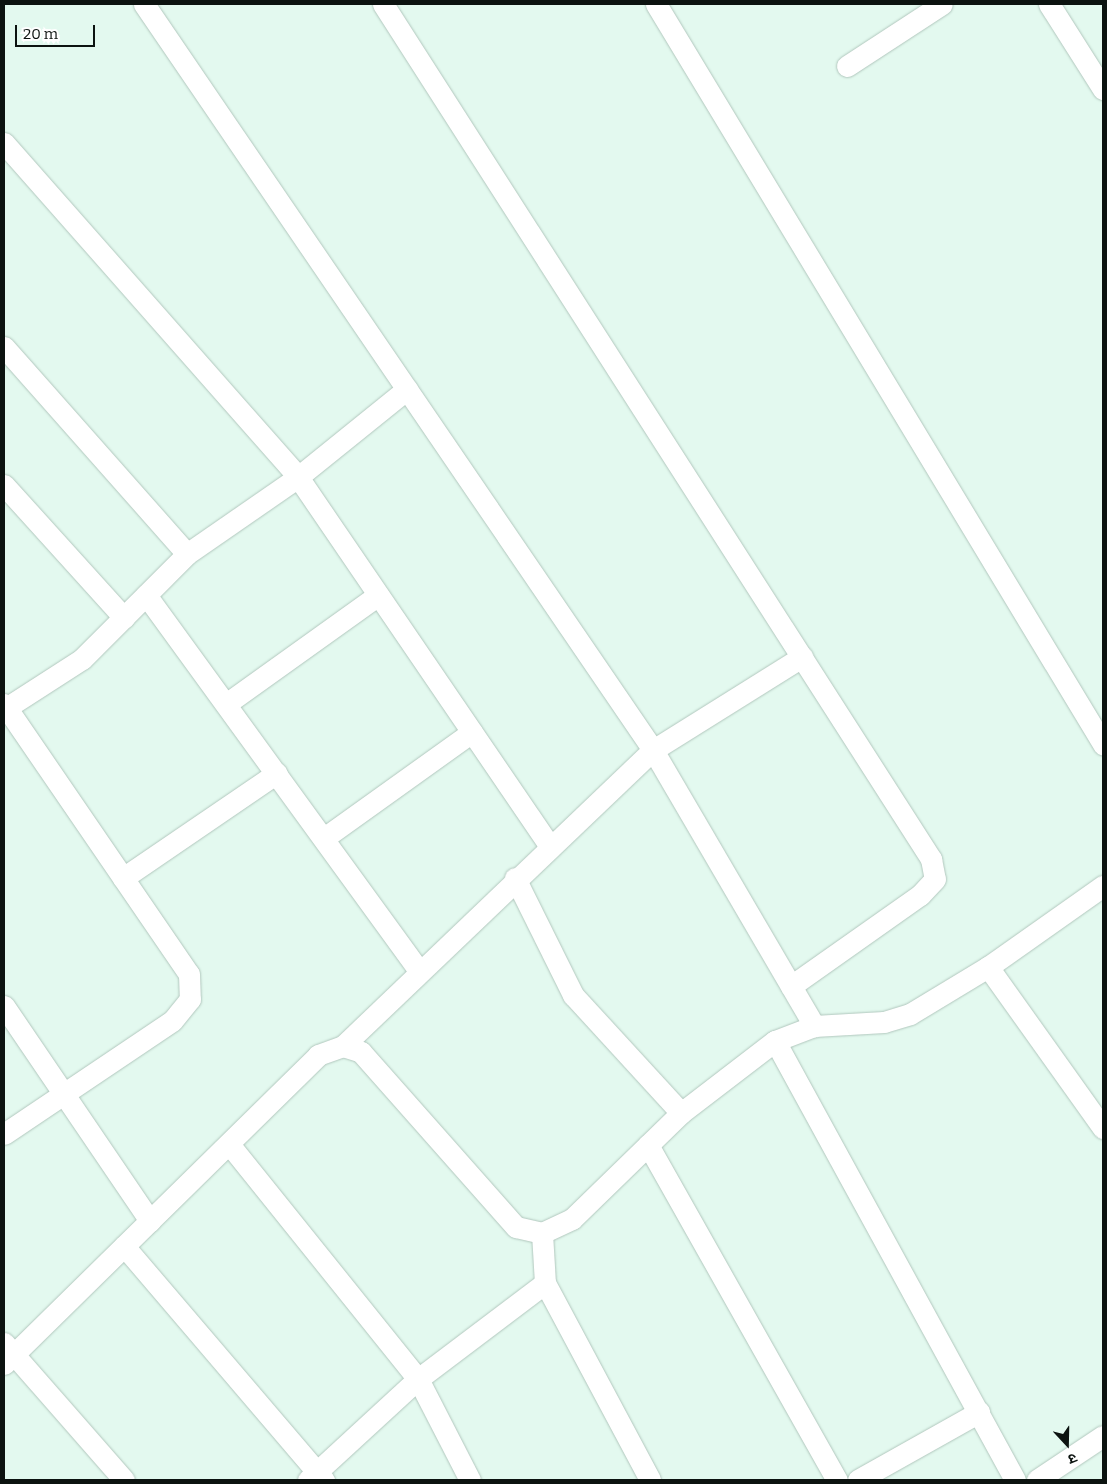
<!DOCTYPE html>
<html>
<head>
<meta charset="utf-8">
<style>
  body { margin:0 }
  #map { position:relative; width:1107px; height:1484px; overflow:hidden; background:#e3f9ef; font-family:Bitter,"Noto Sans Devanagari",serif }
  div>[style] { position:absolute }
  .roads { filter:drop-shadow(0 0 1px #b1c7bd) drop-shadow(0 0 1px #b1c7bd) }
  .street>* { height:21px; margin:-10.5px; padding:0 10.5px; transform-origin:10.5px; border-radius:10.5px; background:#fff }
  span { translate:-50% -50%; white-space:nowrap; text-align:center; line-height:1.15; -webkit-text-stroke:4.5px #fff; paint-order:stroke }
  .frame { position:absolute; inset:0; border:5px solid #0c1310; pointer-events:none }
  .north { position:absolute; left:1042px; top:1419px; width:50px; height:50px; -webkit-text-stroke:4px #fff; paint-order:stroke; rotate:159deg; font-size:14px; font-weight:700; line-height:20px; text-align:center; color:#0c1310 }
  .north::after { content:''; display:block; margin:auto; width:18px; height:22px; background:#0c1310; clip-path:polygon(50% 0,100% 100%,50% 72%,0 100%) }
  .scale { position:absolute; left:15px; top:25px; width:80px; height:22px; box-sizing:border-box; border:2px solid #0c1310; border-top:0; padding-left:6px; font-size:15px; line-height:18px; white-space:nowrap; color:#0c1310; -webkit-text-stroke:4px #fff; paint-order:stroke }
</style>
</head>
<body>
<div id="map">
  <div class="roads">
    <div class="street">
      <i style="left:144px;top:4px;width:903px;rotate:55.69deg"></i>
      <i style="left:653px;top:750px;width:320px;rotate:59.7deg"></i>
      <i style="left:383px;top:4px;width:1016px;rotate:57.34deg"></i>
      <i style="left:931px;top:859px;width:20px;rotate:79deg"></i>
      <i style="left:935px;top:879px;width:22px;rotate:133deg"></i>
      <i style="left:920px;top:895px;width:158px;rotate:144.8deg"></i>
      <i style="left:656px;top:4px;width:865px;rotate:58.87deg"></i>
      <i style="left:1049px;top:4px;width:101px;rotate:57.6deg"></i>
      <i style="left:847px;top:66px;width:113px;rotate:-33.1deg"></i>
      <i style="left:4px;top:143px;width:445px;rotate:48.6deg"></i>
      <i style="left:298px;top:477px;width:445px;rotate:55.7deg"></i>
      <i style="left:4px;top:347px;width:276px;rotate:48.5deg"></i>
      <i style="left:4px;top:485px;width:179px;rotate:47.9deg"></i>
      <i style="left:146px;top:595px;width:465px;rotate:54deg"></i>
      <i style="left:4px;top:704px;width:327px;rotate:55.6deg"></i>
      <i style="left:189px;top:974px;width:25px;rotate:88deg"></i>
      <i style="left:190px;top:999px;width:28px;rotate:129deg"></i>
      <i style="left:172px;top:1021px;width:202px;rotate:146.1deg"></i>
      <i style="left:226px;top:704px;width:187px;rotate:-35.6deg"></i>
      <i style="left:6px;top:708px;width:90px;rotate:-32.8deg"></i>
      <i style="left:82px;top:659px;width:148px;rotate:-45deg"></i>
      <i style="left:187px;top:554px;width:135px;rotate:-34.7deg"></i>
      <i style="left:298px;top:477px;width:140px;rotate:-38.9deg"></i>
      <i style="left:324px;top:838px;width:182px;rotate:-35.6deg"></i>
      <i style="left:123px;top:878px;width:186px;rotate:-34.3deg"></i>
      <i style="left:515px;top:878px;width:131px;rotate:63.6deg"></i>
      <i style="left:573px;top:995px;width:160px;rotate:47.5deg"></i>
      <i style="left:988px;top:967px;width:198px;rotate:54.5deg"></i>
      <i style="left:4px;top:1006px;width:260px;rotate:55.8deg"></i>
      <i style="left:775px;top:1041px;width:500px;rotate:61.33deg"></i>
      <i style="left:343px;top:1046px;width:429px;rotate:-43.7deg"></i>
      <i style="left:653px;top:750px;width:176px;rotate:-32deg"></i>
      <i style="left:229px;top:1144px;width:302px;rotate:51.2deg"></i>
      <i style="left:418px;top:1379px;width:114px;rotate:62.8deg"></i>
      <i style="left:648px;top:1145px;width:385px;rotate:60.6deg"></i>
      <i style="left:542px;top:1233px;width:50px;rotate:86.6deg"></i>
      <i style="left:545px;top:1283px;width:223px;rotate:61.9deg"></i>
      <i style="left:124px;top:1246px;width:308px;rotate:49.5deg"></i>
      <i style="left:4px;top:1343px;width:182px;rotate:48.8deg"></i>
      <i style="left:4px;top:1364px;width:441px;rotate:-44.5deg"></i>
      <i style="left:318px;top:1055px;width:27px;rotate:-20deg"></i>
      <i style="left:343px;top:1046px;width:19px;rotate:18deg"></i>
      <i style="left:361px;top:1052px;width:234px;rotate:48.5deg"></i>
      <i style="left:516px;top:1227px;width:27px;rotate:13deg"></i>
      <i style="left:542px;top:1233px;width:33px;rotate:-25deg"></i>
      <i style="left:572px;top:1219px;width:152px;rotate:-44.2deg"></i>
      <i style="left:681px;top:1113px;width:118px;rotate:-37.5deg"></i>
      <i style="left:775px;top:1041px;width:42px;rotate:-21deg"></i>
      <i style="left:814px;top:1026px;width:70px;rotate:-3.3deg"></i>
      <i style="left:884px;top:1022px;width:27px;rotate:-17deg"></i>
      <i style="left:910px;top:1014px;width:91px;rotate:-31.1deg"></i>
      <i style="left:988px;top:967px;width:141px;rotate:-35.2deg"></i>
      <i style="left:308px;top:1480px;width:149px;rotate:-42.6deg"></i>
      <i style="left:418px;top:1379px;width:159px;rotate:-37.1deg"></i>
      <i style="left:858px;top:1480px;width:139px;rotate:-29.3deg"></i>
      <i style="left:1037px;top:1480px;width:79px;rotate:-33.7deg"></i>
    </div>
  </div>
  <div class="frame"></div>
  <div class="north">उ</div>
  <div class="scale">20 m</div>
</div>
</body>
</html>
